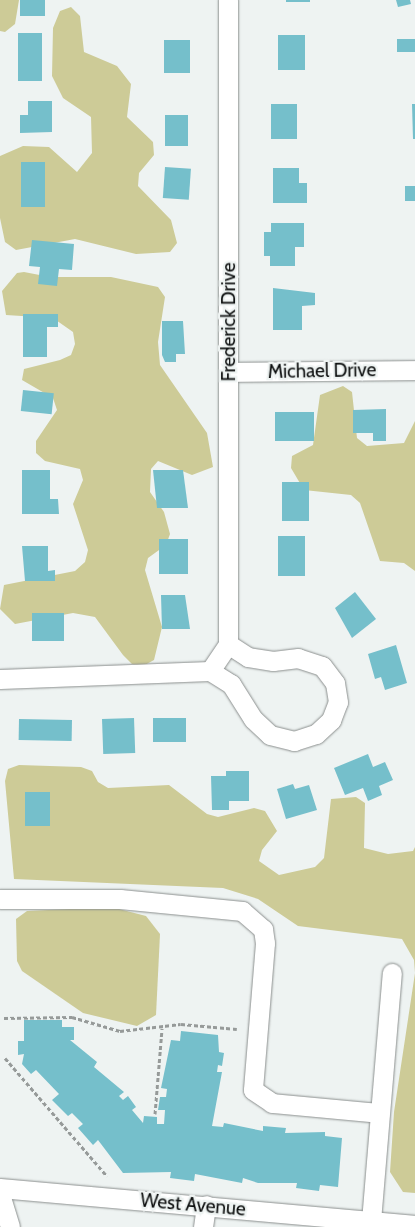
<!DOCTYPE html>
<html>
<head>
<meta charset="utf-8">
<style>
  body { margin:0 }
  #map { position:relative; width:415px; height:1227px; overflow:hidden; background:#eef3f2; font-family:Cabin,sans-serif }
  div>[style] { position:absolute }
  .green>* { inset:0; background:#cdcb97 }
  .building>* { inset:0; background:#75bfcb; transform-origin:0 0 }
  .path>* { height:3px; margin-top:-1.5px; transform-origin:0; background:repeating-linear-gradient(90deg,#969a99 0 4px,transparent 0 6.5px) }
  .roads { filter:drop-shadow(0 0 1px #8b8f8e) drop-shadow(0 0 1px #8b8f8e) }
  .minor>* { height:19px; margin:-9.5px; padding:0 9.5px; transform-origin:9.5px; border-radius:9.5px; background:#fff }
  span { translate:-50% -50%; white-space:nowrap; text-align:center; line-height:1.15; -webkit-text-stroke:4.5px #eef3f2; paint-order:stroke }
  .street-label { font-size:19px; color:#0b0d0d }
</style>
</head>
<body>
<div id="map">
  <div class="green">
    <i style="clip-path:polygon(0 0,19px 0,15px 24px,5px 32px,0 31px)"></i>
    <i style="clip-path:polygon(71px 7px,80px 16px,84px 52px,117px 66px,131px 84px,127px 117px,153px 142px,154px 155px,139px 173px,138px 186px,171px 220px,177px 243px,170px 252px,136px 254px,75px 239px,16px 250px,5px 242px,0 218px,0 156px,23px 146px,49px 147px,77px 172px,92px 153px,91px 117px,63px 98px,52px 76px,53px 28px,60px 11px)"></i>
    <i style="clip-path:polygon(24px 272px,50px 277px,111px 277px,158px 287px,165px 297px,158px 342px,160px 365px,207px 433px,213px 467px,192px 475px,158px 461px,151px 469px,150px 492px,164px 512px,170px 534px,166px 545px,148px 558px,145px 570px,162px 627px,154px 660px,143px 666px,132px 664px,123px 655px,95px 617px,73px 613px,15px 624px,0 609px,4px 585px,75px 571px,85px 562px,88px 550px,73px 504px,83px 480px,80px 469px,45px 461px,36px 453px,36px 441px,57px 410px,53px 398px,22px 380px,24px 369px,60px 360px,71px 355px,75px 344px,73px 332px,53px 318px,6px 315px,2px 291px,17px 273px)"></i>
    <i style="clip-path:polygon(343px 386px,352px 392px,357px 438px,367px 446px,404px 443px,415px 421px,415px 571px,404px 563px,380px 561px,360px 503px,351px 495px,304px 490px,291px 468px,292px 456px,313px 445px,320px 395px)"></i>
    <i style="clip-path:polygon(19px 765px,81px 767px,92px 771px,98px 782px,108px 788px,169px 785px,207px 814px,218px 817px,254px 808px,265px 811px,277px 831px,262px 850px,259px 861px,279px 875px,315px 867px,324px 858px,331px 799px,356px 797px,365px 803px,364px 848px,388px 854px,413px 851px,415px 847px,415px 1193px,403px 1192px,390px 1172px,394px 1112px,415px 973px,414px 960px,402px 939px,298px 926px,258px 899px,223px 888px,14px 879px,5px 781px,8px 769px)"></i>
    <i style="clip-path:polygon(111px 907px,146px 916px,160px 934px,156px 1015px,137px 1026px,83px 1013px,22px 971px,17px 961px,16px 919px,27px 911px)"></i>
  </div>
  <div class="building">
    <i style="left:20px;top:0;width:25px;height:16px"></i>
    <i style="left:286px;top:0;width:24px;height:2px"></i>
    <i style="clip-path:polygon(396px 0,410px 0,411px 4px,398px 7px)"></i>
    <i style="left:18px;top:33px;width:24px;height:48px"></i>
    <i style="left:278px;top:35px;width:27px;height:35px"></i>
    <i style="left:415px;top:39px;width:13px;height:18px;rotate:90deg"></i>
    <i style="left:164px;top:40px;width:26px;height:33px"></i>
    <i style="clip-path:polygon(28px 101px,52px 101px,52px 132px,20px 133px,20px 115px,28px 115px)"></i>
    <i style="left:271px;top:104px;width:26px;height:35px"></i>
    <i style="clip-path:polygon(412px 104px,415px 104px,415px 139px,413px 139px)"></i>
    <i style="left:165px;top:115px;width:23px;height:31px"></i>
    <i style="left:21px;top:162px;width:24px;height:45px"></i>
    <i style="left:165px;top:167px;width:26px;height:31px;rotate:4deg"></i>
    <i style="clip-path:polygon(273px 168px,299px 168px,299px 183px,307px 183px,307px 203px,273px 203px)"></i>
    <i style="left:405px;top:186px;width:10px;height:15px"></i>
    <i style="clip-path:polygon(271px 223px,304px 223px,304px 247px,295px 247px,295px 266px,270px 266px,270px 256px,264px 256px,264px 232px,271px 232px)"></i>
    <i style="clip-path:polygon(32px 240px,74px 244px,72px 270px,59px 269px,57px 286px,38px 284px,40px 267px,29px 266px)"></i>
    <i style="clip-path:polygon(273px 288px,315px 293px,315px 305px,302px 306px,302px 330px,273px 330px)"></i>
    <i style="clip-path:polygon(23px 314px,58px 314px,58px 327px,47px 327px,47px 357px,23px 357px)"></i>
    <i style="clip-path:polygon(162px 321px,183px 321px,185px 354px,176px 354px,176px 362px,165px 362px,162px 355px)"></i>
    <i style="left:23px;top:390px;width:31px;height:21px;rotate:6deg"></i>
    <i style="clip-path:polygon(386px 409px,386px 441px,373px 441px,373px 433px,353px 433px,353px 410px)"></i>
    <i style="left:275px;top:412px;width:39px;height:29px"></i>
    <i style="clip-path:polygon(22px 470px,50px 470px,50px 499px,58px 499px,59px 514px,22px 514px)"></i>
    <i style="clip-path:polygon(153px 470px,183px 470px,188px 508px,157px 508px)"></i>
    <i style="left:282px;top:482px;width:27px;height:39px"></i>
    <i style="left:278px;top:536px;width:27px;height:40px"></i>
    <i style="left:159px;top:539px;width:29px;height:35px"></i>
    <i style="clip-path:polygon(22px 546px,48px 546px,48px 571px,55px 570px,55px 581px,25px 581px)"></i>
    <i style="clip-path:polygon(355px 592px,376px 619px,352px 638px,335px 608px)"></i>
    <i style="clip-path:polygon(161px 595px,185px 595px,190px 629px,162px 629px)"></i>
    <i style="left:32px;top:613px;width:32px;height:28px"></i>
    <i style="clip-path:polygon(396px 645px,407px 683px,385px 690px,381px 677px,375px 679px,368px 654px)"></i>
    <i style="left:134px;top:718px;width:35px;height:32px;rotate:88deg"></i>
    <i style="left:153px;top:718px;width:33px;height:24px"></i>
    <i style="left:19px;top:719px;width:53px;height:21px;rotate:1deg"></i>
    <i style="clip-path:polygon(368px 754px,373px 767px,385px 762px,393px 780px,379px 786px,382px 795px,368px 801px,363px 788px,345px 795px,334px 768px)"></i>
    <i style="clip-path:polygon(226px 771px,249px 771px,249px 801px,229px 801px,229px 810px,212px 810px,211px 776px,226px 776px)"></i>
    <i style="clip-path:polygon(293px 784px,295px 789px,309px 785px,317px 810px,286px 819px,277px 789px)"></i>
    <i style="left:25px;top:792px;width:25px;height:34px"></i>
    <i style="clip-path:polygon(24px 1020px,62px 1020px,62px 1027px,74px 1027px,74px 1040px,70px 1040px,97px 1062px,94px 1067px,124px 1092px,119px 1096px,123px 1100px,128px 1096px,136px 1107px,132px 1110px,143px 1123px,144px 1116px,157px 1117px,157px 1124px,164px 1124px,165px 1110px,158px 1110px,160px 1097px,166px 1097px,167px 1089px,161px 1088px,171px 1040px,180px 1041px,181px 1031px,218px 1035px,219px 1052px,224px 1053px,222px 1066px,218px 1065px,217px 1072px,222px 1072px,212px 1126px,223px 1127px,224px 1123px,263px 1131px,263px 1126px,286px 1128px,285px 1133px,325px 1132px,325px 1136px,342px 1138px,338px 1187px,320px 1185px,319px 1191px,296px 1188px,297px 1183px,258px 1183px,243px 1178px,242px 1183px,195px 1174px,194px 1181px,170px 1178px,171px 1172px,123px 1173px,98px 1140px,93px 1145px,78px 1128px,83px 1124px,72px 1113px,68px 1116px,52px 1100px,59px 1094px,36px 1070px,31px 1074px,22px 1064px,24px 1054px,18px 1055px,18px 1041px,24px 1041px)"></i>
  </div>
  <div class="path">
    <i style="left:4px;top:1018px;width:68px;rotate:-0.8deg"></i>
    <i style="left:72px;top:1017px;width:50px;rotate:16.3deg"></i>
    <i style="left:120px;top:1031px;width:61px;rotate:-6.5deg"></i>
    <i style="left:181px;top:1024px;width:56px;rotate:5.1deg"></i>
    <i style="left:5px;top:1058px;width:156px;rotate:49.2deg"></i>
    <i style="left:155px;top:1114px;width:86px;rotate:-85.3deg"></i>
  </div>
  <div class="roads">
    <div class="minor">
      <i style="left:229px;top:372px;width:186px;rotate:-0.6deg"></i>
      <i style="left:210px;top:671px;width:25px;rotate:32deg"></i>
      <i style="left:231px;top:684px;width:41px;rotate:57.8deg"></i>
      <i style="left:253px;top:719px;width:23px;rotate:43deg"></i>
      <i style="left:270px;top:735px;width:25px;rotate:14deg"></i>
      <i style="left:294px;top:741px;width:23px;rotate:-18deg"></i>
      <i style="left:316px;top:734px;width:21px;rotate:-43deg"></i>
      <i style="left:331px;top:720px;width:19px;rotate:-69deg"></i>
      <i style="left:338px;top:702px;width:19px;rotate:-99deg"></i>
      <i style="left:335px;top:683px;width:21px;rotate:-127deg"></i>
      <i style="left:322px;top:666px;width:25px;rotate:-162deg"></i>
      <i style="left:298px;top:658px;width:25px;rotate:173deg"></i>
      <i style="left:273px;top:661px;width:25px;rotate:-171deg"></i>
      <i style="left:248px;top:657px;width:24px;rotate:-147deg"></i>
      <i style="left:0;top:679px;width:210px;rotate:-2.2deg"></i>
      <i style="left:210px;top:671px;width:32px;rotate:-56deg"></i>
      <i style="left:228px;top:644px;width:644px;rotate:-90deg"></i>
      <i style="left:0;top:899px;width:120px"></i>
      <i style="left:120px;top:899px;width:123px;rotate:5.6deg"></i>
      <i style="left:242px;top:911px;width:28px;rotate:41deg"></i>
      <i style="left:263px;top:929px;width:14px;rotate:82deg"></i>
      <i style="left:265px;top:943px;width:147px;rotate:94.7deg"></i>
      <i style="left:253px;top:1090px;width:23px;rotate:34deg"></i>
      <i style="left:272px;top:1103px;width:108px;rotate:5.3deg"></i>
      <i style="left:0;top:1188px;width:417px;rotate:5.1deg"></i>
      <i style="left:0;top:1194px;width:34px;rotate:73deg"></i>
      <i style="left:371px;top:1221px;width:249px;rotate:-85.2deg"></i>
      <i style="left:203px;top:1227px;width:22px;rotate:-82deg"></i>
    </div>
  </div>
  <div class="street-label">
    <span style="left:229px;top:322px;rotate:-90deg">Frederick Drive</span>
    <span style="left:322px;top:371px;rotate:-1deg">Michael Drive</span>
    <span style="left:193px;top:1205px;rotate:5deg">West Avenue</span>
  </div>
</div>
</body>
</html>
